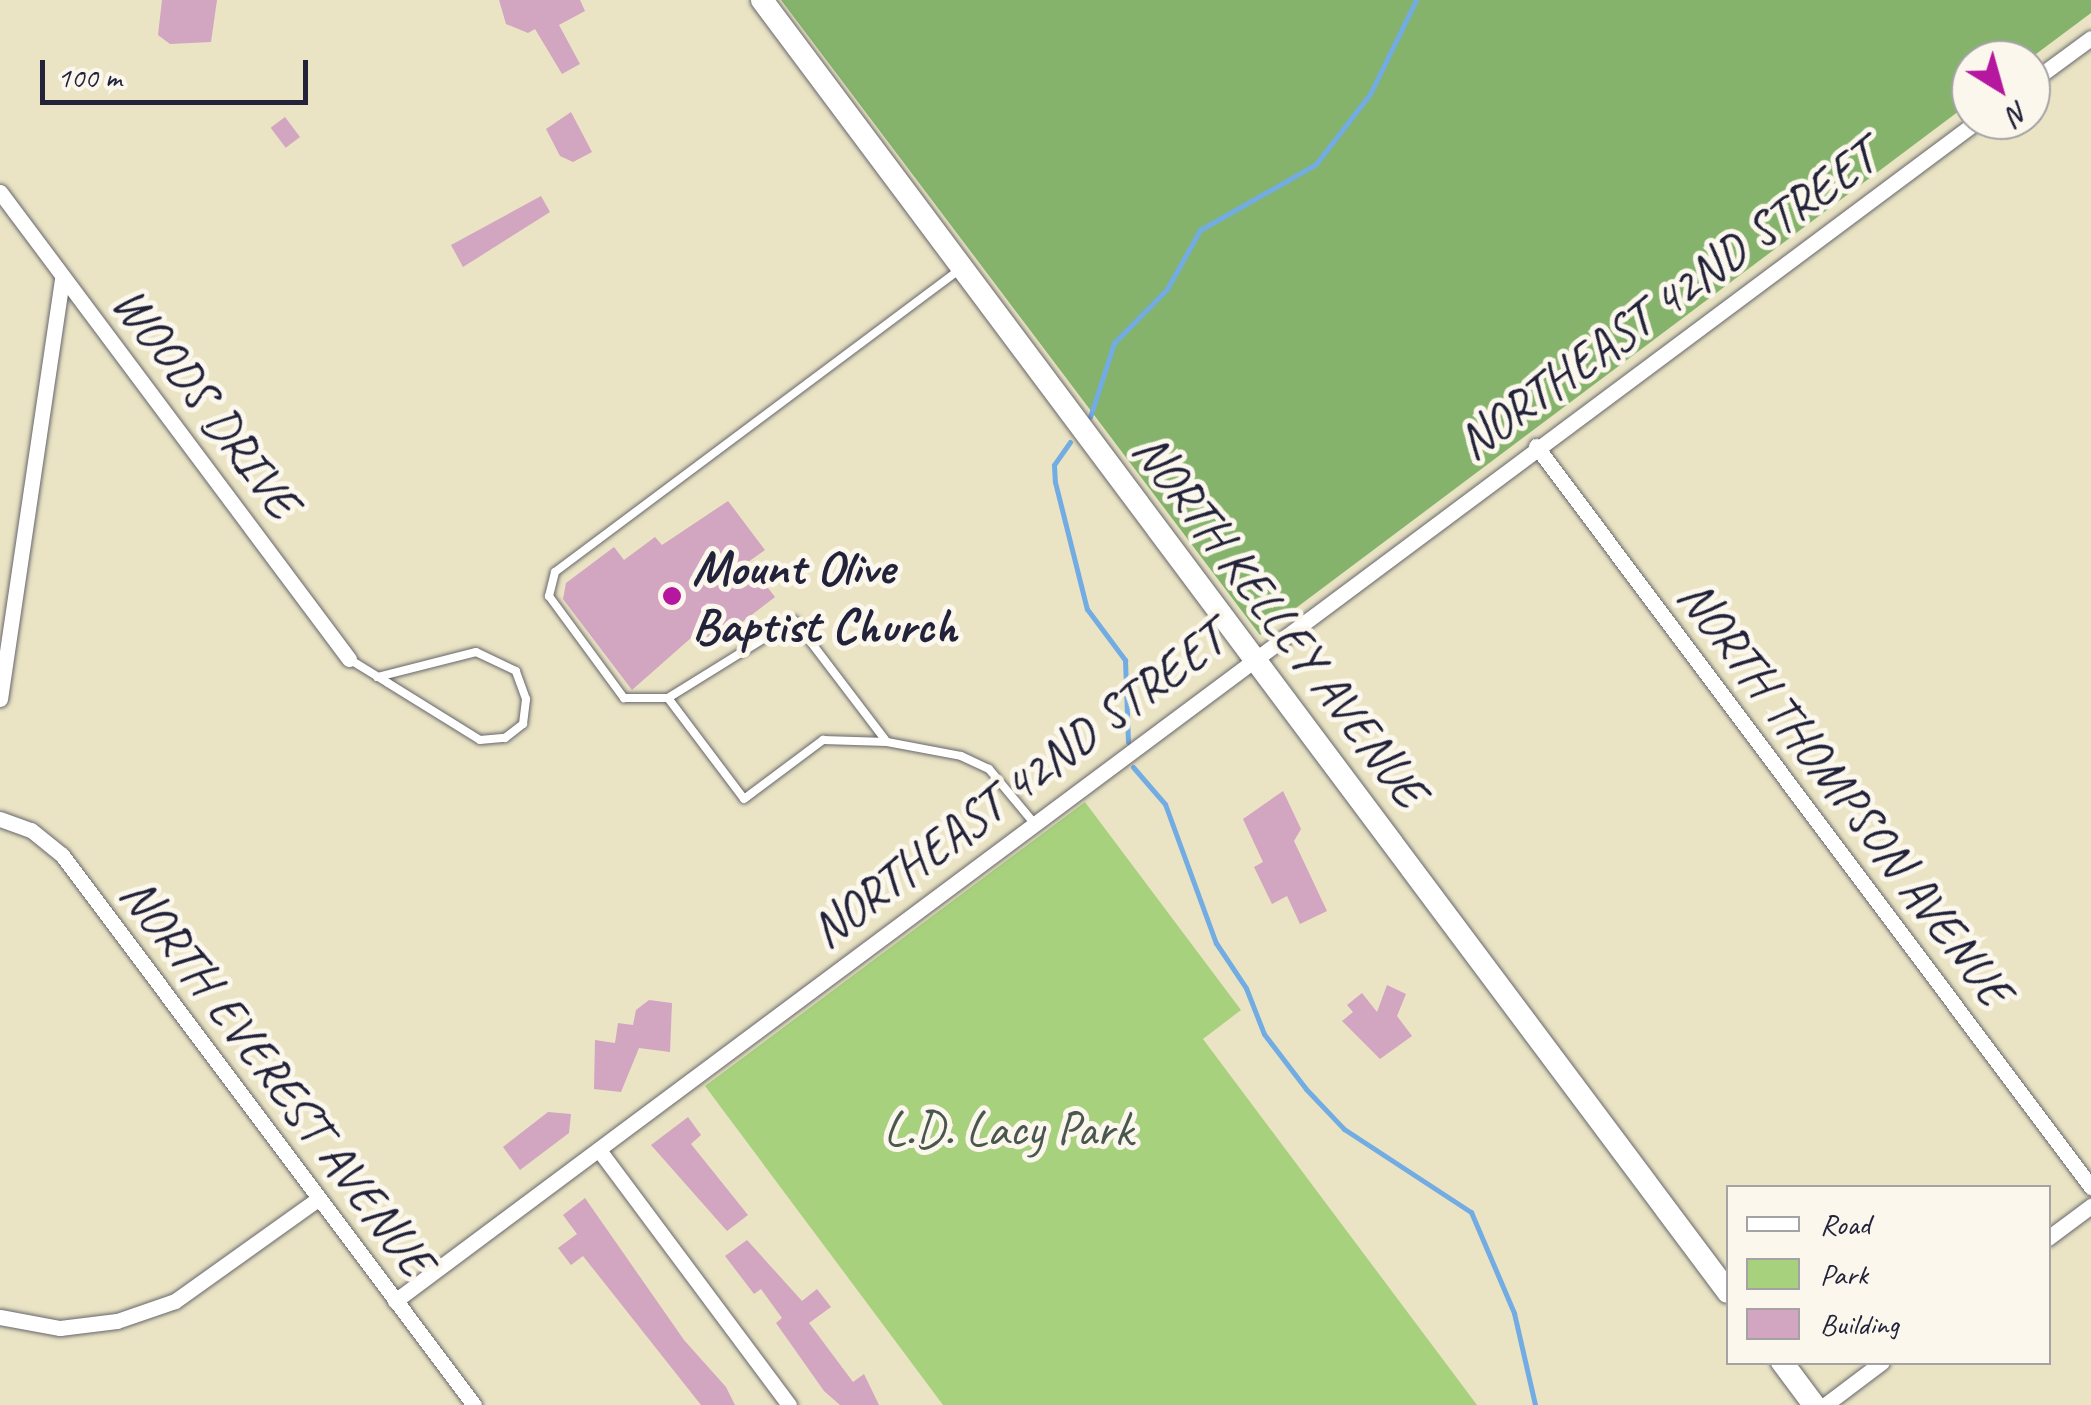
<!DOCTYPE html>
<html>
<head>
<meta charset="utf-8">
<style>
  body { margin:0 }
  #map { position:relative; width:2091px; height:1405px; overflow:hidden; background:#eae4c5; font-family:Caveat,sans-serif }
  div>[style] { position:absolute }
  .green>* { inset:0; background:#a7d17d }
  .forest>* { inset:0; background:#85b36c }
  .stream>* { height:5px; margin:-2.5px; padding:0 2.5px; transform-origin:2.5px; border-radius:2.5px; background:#72ace2 }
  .building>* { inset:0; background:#d2a5c0; transform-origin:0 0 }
  .roads { filter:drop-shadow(0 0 2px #68666b) drop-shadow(0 0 2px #68666b) }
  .lane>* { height:8px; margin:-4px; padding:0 4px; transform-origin:4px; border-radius:4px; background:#fff }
  .street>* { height:15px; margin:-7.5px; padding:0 7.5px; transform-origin:7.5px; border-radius:7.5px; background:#fff }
  .secondary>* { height:22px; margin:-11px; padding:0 11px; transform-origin:11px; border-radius:11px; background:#fff }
  .dots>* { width:28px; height:28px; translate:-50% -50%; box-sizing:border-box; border:5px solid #fbf7ec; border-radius:50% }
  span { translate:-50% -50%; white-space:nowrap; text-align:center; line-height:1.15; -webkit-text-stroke:10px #fbf7ec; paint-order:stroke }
  .street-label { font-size:50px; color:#22223b }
  .poi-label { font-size:50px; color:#22223b; font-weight:700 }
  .left { translate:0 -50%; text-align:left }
  .park-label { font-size:50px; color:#4a574f }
  .legend { position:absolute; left:1726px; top:1185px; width:325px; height:180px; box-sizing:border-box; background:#fbf7ec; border:2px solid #a4a2a5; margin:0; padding:12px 18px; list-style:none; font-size:30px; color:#22223b }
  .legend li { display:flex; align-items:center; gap:20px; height:50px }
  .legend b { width:50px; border:2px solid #a4a2a5 }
  .north { position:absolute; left:1951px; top:40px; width:100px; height:100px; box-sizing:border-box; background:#fbf7ec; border:2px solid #a4a2a5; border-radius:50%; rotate:143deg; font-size:28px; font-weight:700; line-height:40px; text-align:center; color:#22223b }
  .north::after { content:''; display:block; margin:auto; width:35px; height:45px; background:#b5179e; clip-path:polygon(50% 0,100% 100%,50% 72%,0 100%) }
  .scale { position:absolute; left:40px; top:60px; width:268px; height:45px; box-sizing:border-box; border:5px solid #22223b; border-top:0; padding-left:12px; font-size:30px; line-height:35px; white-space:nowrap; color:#22223b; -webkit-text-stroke:8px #fbf7ec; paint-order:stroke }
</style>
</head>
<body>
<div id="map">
  <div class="green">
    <i style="clip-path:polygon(1085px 802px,1241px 1010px,1203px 1039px,1477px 1405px,943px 1405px,705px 1086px)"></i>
  </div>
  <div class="forest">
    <i style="clip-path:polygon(781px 0,2091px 0,2091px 13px,2028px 60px,1971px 60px,1971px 102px,1260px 635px)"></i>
  </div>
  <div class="stream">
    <i style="left:1090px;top:417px;width:78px;rotate:-72deg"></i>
    <i style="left:1114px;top:343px;width:76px;rotate:-45.5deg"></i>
    <i style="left:1167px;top:289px;width:68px;rotate:-60.8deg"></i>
    <i style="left:1200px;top:230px;width:133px;rotate:-29.6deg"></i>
    <i style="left:1316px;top:164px;width:88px;rotate:-52.4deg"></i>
    <i style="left:1370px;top:94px;width:105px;rotate:-63.9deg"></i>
    <i style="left:1070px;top:442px;width:28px;rotate:125deg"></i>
    <i style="left:1054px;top:465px;width:17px;rotate:87deg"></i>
    <i style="left:1055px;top:482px;width:131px;rotate:75.9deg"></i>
    <i style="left:1087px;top:609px;width:64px;rotate:53.3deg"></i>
    <i style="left:1125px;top:660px;width:82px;rotate:87.9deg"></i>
    <i style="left:1133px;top:767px;width:49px;rotate:49.1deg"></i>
    <i style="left:1165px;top:804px;width:148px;rotate:69.9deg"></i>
    <i style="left:1216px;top:943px;width:54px;rotate:56.3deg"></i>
    <i style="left:1246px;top:988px;width:49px;rotate:68.6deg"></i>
    <i style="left:1264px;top:1034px;width:69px;rotate:52.6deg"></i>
    <i style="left:1306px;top:1089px;width:55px;rotate:46.5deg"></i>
    <i style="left:1344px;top:1129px;width:152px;rotate:33.2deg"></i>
    <i style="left:1471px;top:1212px;width:110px;rotate:66.9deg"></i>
    <i style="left:1514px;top:1313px;width:94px;rotate:77.1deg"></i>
  </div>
  <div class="building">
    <i style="clip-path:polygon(217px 0,211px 42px,170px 44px,158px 35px,162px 0)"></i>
    <i style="clip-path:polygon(499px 0,580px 0,585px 11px,559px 25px,580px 64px,562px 74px,535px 29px,528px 33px,506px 24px)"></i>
    <i style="clip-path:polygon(571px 112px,592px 152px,573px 162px,560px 156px,546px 129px)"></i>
    <i style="left:285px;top:117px;width:25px;height:18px;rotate:53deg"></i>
    <i style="clip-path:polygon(541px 196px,550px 212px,463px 267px,451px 245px)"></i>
    <i style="clip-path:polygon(728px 501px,765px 550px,748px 562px,775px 597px,712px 645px,700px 630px,632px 690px,563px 599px,566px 583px,614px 547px,624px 560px,655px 537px,662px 545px)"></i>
    <i style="clip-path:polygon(1283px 791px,1301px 829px,1294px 841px,1327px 911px,1300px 924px,1287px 896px,1272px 904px,1254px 867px,1263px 862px,1243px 819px)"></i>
    <i style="clip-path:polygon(1387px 985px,1406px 994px,1397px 1016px,1412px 1036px,1380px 1059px,1342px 1021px,1353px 1012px,1347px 1005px,1362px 993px,1377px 1012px)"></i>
    <i style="clip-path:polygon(649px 1000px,672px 1003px,670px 1052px,639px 1048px,621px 1092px,594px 1089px,595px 1040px,615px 1043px,618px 1023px,633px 1025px,636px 1010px)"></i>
    <i style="clip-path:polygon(548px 1112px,571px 1114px,569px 1133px,520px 1170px,503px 1147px)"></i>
    <i style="clip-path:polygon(688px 1117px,701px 1135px,691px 1144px,748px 1215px,727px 1231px,651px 1145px)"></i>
    <i style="clip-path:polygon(585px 1198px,684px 1340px,726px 1387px,735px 1405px,701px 1405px,583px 1256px,571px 1265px,558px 1248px,577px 1234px,563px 1215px)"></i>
    <i style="clip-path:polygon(747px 1240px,802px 1301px,817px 1289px,831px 1307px,809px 1323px,853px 1382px,864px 1374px,879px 1405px,840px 1405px,824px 1391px,776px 1323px,782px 1318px,761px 1289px,754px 1294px,725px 1256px)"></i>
  </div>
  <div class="roads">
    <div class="lane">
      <i style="left:959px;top:270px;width:504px;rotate:143.22deg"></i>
      <i style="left:555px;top:572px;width:25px;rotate:104deg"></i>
      <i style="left:549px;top:596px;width:127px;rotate:53.7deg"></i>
      <i style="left:624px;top:698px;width:44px"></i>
      <i style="left:668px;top:698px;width:126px;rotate:53deg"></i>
      <i style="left:744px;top:799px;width:99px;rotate:-36.8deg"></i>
      <i style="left:823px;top:740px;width:64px;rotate:1.8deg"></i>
      <i style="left:887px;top:742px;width:75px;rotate:10.7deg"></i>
      <i style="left:961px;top:756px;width:31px;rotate:25deg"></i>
      <i style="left:989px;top:769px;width:70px;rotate:50.2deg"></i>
      <i style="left:349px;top:659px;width:46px;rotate:31.6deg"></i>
      <i style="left:388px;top:683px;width:108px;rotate:31.8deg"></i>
      <i style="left:480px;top:740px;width:25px;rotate:-5deg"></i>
      <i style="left:505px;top:738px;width:23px;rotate:-38deg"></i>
      <i style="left:523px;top:724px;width:25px;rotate:-83deg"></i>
      <i style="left:526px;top:699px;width:30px;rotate:-110deg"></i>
      <i style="left:516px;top:671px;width:44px;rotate:-154.6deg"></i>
      <i style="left:476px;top:652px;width:102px;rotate:165.8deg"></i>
      <i style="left:668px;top:698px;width:148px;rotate:-31.8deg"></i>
      <i style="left:794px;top:620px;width:153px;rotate:52.7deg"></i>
    </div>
    <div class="street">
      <i style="left:2031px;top:82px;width:74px;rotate:-36.3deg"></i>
      <i style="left:0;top:192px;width:583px;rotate:53.23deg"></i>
      <i style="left:1536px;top:446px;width:926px;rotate:53.17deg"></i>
      <i style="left:0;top:699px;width:427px;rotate:-81.6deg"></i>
      <i style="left:0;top:819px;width:33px;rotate:20deg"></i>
      <i style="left:31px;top:830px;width:40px;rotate:39deg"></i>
      <i style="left:62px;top:855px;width:687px;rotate:53.16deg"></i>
      <i style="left:599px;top:1150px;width:318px;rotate:53.3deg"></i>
      <i style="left:2048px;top:1238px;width:54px;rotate:-36.7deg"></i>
      <i style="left:395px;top:1301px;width:1976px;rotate:-36.71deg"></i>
      <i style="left:0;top:1317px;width:61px;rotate:10.4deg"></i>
      <i style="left:60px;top:1328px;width:57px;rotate:-7deg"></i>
      <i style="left:117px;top:1321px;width:61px;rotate:-19deg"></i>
      <i style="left:175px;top:1301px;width:176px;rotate:-35.5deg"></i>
      <i style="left:1825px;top:1405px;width:71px;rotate:-37deg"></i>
    </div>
    <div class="secondary">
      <i style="left:762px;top:0;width:1613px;rotate:53.22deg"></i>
      <i style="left:1782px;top:1362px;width:54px;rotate:53.3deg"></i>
    </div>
  </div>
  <div class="dots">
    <i style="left:672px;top:596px;background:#b5179e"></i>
  </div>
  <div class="street-label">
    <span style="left:1667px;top:300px;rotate:-36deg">NORTHEAST 42ND STREET</span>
    <span style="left:206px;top:402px;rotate:53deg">WOODS DRIVE</span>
    <span style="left:1280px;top:620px;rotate:53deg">NORTH KELLEY AVENUE</span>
    <span style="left:1018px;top:785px;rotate:-37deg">NORTHEAST 42ND STREET</span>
    <span style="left:1845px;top:793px;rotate:53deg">NORTH THOMPSON AVENUE</span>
    <span style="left:277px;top:1077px;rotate:53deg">NORTH EVEREST AVENUE</span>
  </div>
  <div class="poi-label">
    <span class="left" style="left:692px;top:596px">Mount Olive<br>Baptist Church</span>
  </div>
  <div class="park-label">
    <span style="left:1008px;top:1129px">L.D. Lacy Park</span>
  </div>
  <ul class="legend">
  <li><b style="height:12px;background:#fff"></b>Road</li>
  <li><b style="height:28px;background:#a7d17d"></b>Park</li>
  <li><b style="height:28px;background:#d2a5c0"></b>Building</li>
  </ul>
  <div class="north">N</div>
  <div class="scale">100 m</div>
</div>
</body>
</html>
